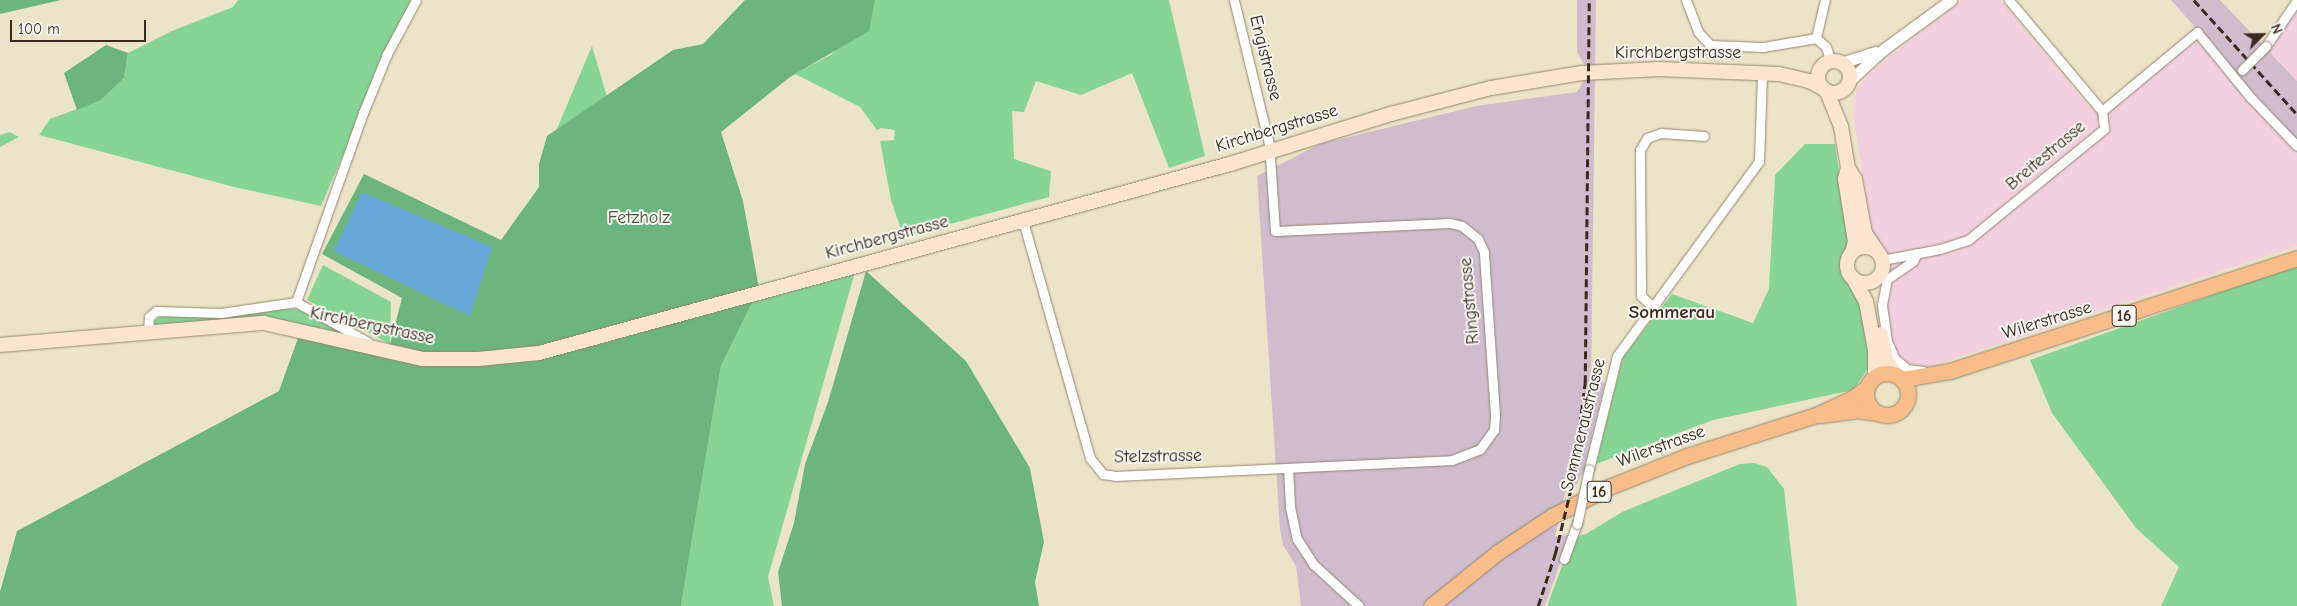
<!DOCTYPE html>
<html>
<head>
<meta charset="utf-8">
<style>
  body { margin:0 }
  #map { position:relative; width:2297px; height:606px; overflow:hidden; background:#ece4c7; font-family:"Comic Neue",sans-serif }
  div>[style] { position:absolute }
  .built>* { inset:0; background:#f3cfdf }
  .industrial>* { inset:0; background:#cfbdce }
  .green>* { inset:0; background:#86d594 }
  .forest>* { inset:0; background:#6cb67e }
  .water>* { inset:0; background:#65a8d9 }
  .roads { filter:drop-shadow(0 0 1px #948772) drop-shadow(0 0 1px #948772) }
  .minor>* { height:9px; margin:-4.5px; padding:0 4.5px; transform-origin:4.5px; border-radius:4.5px; background:#fff }
  .tertiary>* { height:11px; margin:-5.5px; padding:0 5.5px; transform-origin:5.5px; border-radius:5.5px; background:#fff }
  .secondary>* { height:14px; margin:-7px; padding:0 7px; transform-origin:7px; border-radius:7px; background:#fce5cf }
  .secondary>.ring { margin:-7px; padding:0; box-sizing:content-box; background:none; border:14px solid #fce5cf; border-radius:50% }
  .primary>* { height:15px; margin:-7.5px; padding:0 7.5px; transform-origin:7.5px; border-radius:7.5px; background:#f8bd88 }
  .primary>.ring { margin:-7.5px; padding:0; box-sizing:content-box; background:none; border:15px solid #f8bd88; border-radius:50% }
  .rail>* { height:2.5px; margin-top:-1.25px; transform-origin:0; background:repeating-linear-gradient(90deg,#3b2a1e 0 8px,transparent 0 12px) }
  .bridges { filter:drop-shadow(0 0 1px #948772) drop-shadow(0 0 1px #948772) }
  .minor-bridge>* { height:9px; margin:-4.5px; padding:0 4.5px; transform-origin:4.5px; border-radius:4.5px; background:#fff }
  span { translate:-50% -50%; white-space:nowrap; text-align:center; line-height:1.15; -webkit-text-stroke:4px #f6f6f2; paint-order:stroke }
  .shield-label span { padding:1px 4px; background:#f6f6f2; border:1px solid; border-radius:4px; -webkit-text-stroke-width:0 }
  .shield-label { font-size:16px; color:#3b2a1e; font-weight:700 }
  .street-label { font-size:18px; color:#3b2a1e }
  .park-label { font-size:18px; color:#4e553c }
  .neighbourhood-label { font-size:19px; color:#3b2a1e; font-weight:700 }
  .north { position:absolute; left:2237px; top:10px; width:50px; height:50px; -webkit-text-stroke:4px #f6f6f2; paint-order:stroke; rotate:67deg; font-size:14px; font-weight:700; line-height:20px; text-align:center; color:#3b2a1e }
  .north::after { content:''; display:block; margin:auto; width:18px; height:22px; background:#3b2a1e; clip-path:polygon(50% 0,100% 100%,50% 72%,0 100%) }
  .scale { position:absolute; left:10px; top:20px; width:136px; height:22px; box-sizing:border-box; border:2px solid #3b2a1e; border-top:0; padding-left:6px; font-size:15px; line-height:18px; white-space:nowrap; color:#3b2a1e; -webkit-text-stroke:4px #f6f6f2; paint-order:stroke }
</style>
</head>
<body>
<div id="map">
  <div class="built">
    <i style="clip-path:polygon(1962px 0,2001px 0,2094px 112px,2196px 26px,2297px 142px,2297px 246px,1923px 369px,1902px 361px,1890px 346px,1853px 114px,1856px 92px,1868px 74px)"></i>
    <i style="clip-path:polygon(2297px 5px,2297px 81px,2268px 49px)"></i>
  </div>
  <div class="industrial">
    <i style="clip-path:polygon(1577px 0,1596px 0,1591px 379px,1605px 383px,1585px 468px,1577px 484px,1566px 490px,1555px 536px,1570px 535px,1545px 606px,1301px 606px,1296px 566px,1283px 545px,1280px 529px,1257px 176px,1320px 144px,1476px 106px,1577px 92px,1584px 80px,1584px 64px,1577px 52px)"></i>
    <i style="clip-path:polygon(2171px 0,2220px 0,2297px 81px,2297px 142px)"></i>
  </div>
  <div class="green">
    <i style="clip-path:polygon(238px 0,411px 0,321px 206px,234px 187px,39px 135px,50px 119px,101px 100px,124px 78px,128px 53px,172px 31px,233px 7px)"></i>
    <i style="clip-path:polygon(874px 0,1169px 0,1205px 156px,1169px 168px,1132px 73px,1081px 95px,1036px 81px,1024px 112px,1012px 111px,1014px 159px,1051px 171px,1049px 197px,910px 235px,902px 232px,891px 200px,880px 141px,894px 140px,895px 130px,881px 128px,877px 130px,860px 107px,795px 74px,832px 54px)"></i>
    <i style="clip-path:polygon(592px 46px,607px 97px,556px 131px)"></i>
    <i style="clip-path:polygon(10px 132px,19px 137px,0 147px,0 135px)"></i>
    <i style="clip-path:polygon(1805px 144px,1835px 144px,1849px 240px,1843px 268px,1860px 296px,1870px 366px,1853px 390px,1713px 420px,1596px 464px,1623px 357px,1672px 294px,1753px 323px,1769px 289px,1775px 175px)"></i>
    <i style="clip-path:polygon(323px 265px,391px 302px,390px 344px,307px 300px)"></i>
    <i style="clip-path:polygon(857px 265px,768px 577px,774px 606px,681px 606px,721px 366px,759px 288px)"></i>
    <i style="clip-path:polygon(2297px 265px,2297px 606px,2161px 606px,2179px 567px,2136px 528px,2052px 413px,2030px 360px)"></i>
    <i style="clip-path:polygon(287px 308px,299px 310px,361px 340px,281px 320px,155px 326px,152px 322px,167px 313px,223px 315px)"></i>
    <i style="clip-path:polygon(1754px 463px,1767px 467px,1784px 489px,1797px 606px,1547px 606px,1573px 537px,1586px 534px,1622px 512px,1740px 464px)"></i>
  </div>
  <div class="forest">
    <i style="clip-path:polygon(0 0,61px 0,0 14px)"></i>
    <i style="clip-path:polygon(745px 0,875px 0,869px 31px,790px 77px,721px 132px,743px 201px,759px 288px,721px 366px,681px 606px,0 606px,0 592px,17px 531px,279px 391px,298px 338px,387px 356px,402px 298px,322px 254px,364px 174px,501px 240px,539px 187px,539px 164px,547px 136px,673px 50px,703px 44px)"></i>
    <i style="clip-path:polygon(106px 45px,128px 53px,124px 78px,101px 100px,77px 110px,64px 73px)"></i>
    <i style="clip-path:polygon(866px 271px,966px 361px,1030px 468px,1044px 542px,1035px 582px,1039px 606px,782px 606px,778px 572px,794px 523px,805px 464px,828px 402px)"></i>
  </div>
  <div class="water">
    <i style="clip-path:polygon(362px 192px,492px 247px,470px 316px,334px 251px)"></i>
  </div>
  <div class="roads">
    <div class="minor">
      <i style="left:1686px;top:0;width:34px;rotate:69deg"></i>
      <i style="left:1698px;top:32px;width:18px;rotate:47deg"></i>
      <i style="left:1710px;top:45px;width:53px;rotate:2.2deg"></i>
      <i style="left:1763px;top:47px;width:54px;rotate:-9.6deg"></i>
      <i style="left:1816px;top:38px;width:13px;rotate:42deg"></i>
      <i style="left:1826px;top:47px;width:16px;rotate:72deg"></i>
      <i style="left:1816px;top:38px;width:39px;rotate:-77deg"></i>
      <i style="left:2266px;top:46px;width:55px;rotate:-56deg"></i>
      <i style="left:2102px;top:111px;width:124px;rotate:-39.7deg"></i>
      <i style="left:2197px;top:32px;width:85px;rotate:50.7deg"></i>
      <i style="left:2251px;top:98px;width:66px;rotate:46.2deg"></i>
      <i style="left:1023px;top:221px;width:246px;rotate:74.2deg"></i>
      <i style="left:1090px;top:458px;width:21px;rotate:51deg"></i>
      <i style="left:1103px;top:474px;width:12px;rotate:9deg"></i>
      <i style="left:1115px;top:476px;width:337px;rotate:-2.7deg"></i>
      <i style="left:1452px;top:460px;width:30px;rotate:-21deg"></i>
      <i style="left:1480px;top:449px;width:24px;rotate:-54deg"></i>
      <i style="left:1494px;top:430px;width:15px;rotate:-86deg"></i>
      <i style="left:1495px;top:415px;width:163px;rotate:-93.9deg"></i>
      <i style="left:1484px;top:252px;width:14px;rotate:-115deg"></i>
      <i style="left:1478px;top:239px;width:21px;rotate:-141deg"></i>
      <i style="left:1462px;top:226px;width:12px;rotate:-166deg"></i>
      <i style="left:1450px;top:223px;width:175px;rotate:177.4deg"></i>
      <i style="left:1275px;top:231px;width:87px;rotate:-93.9deg"></i>
      <i style="left:1269px;top:144px;width:148px;rotate:-103.7deg"></i>
      <i style="left:1917px;top:253px;width:9px;rotate:117deg"></i>
      <i style="left:1913px;top:261px;width:32px;rotate:145deg"></i>
      <i style="left:1887px;top:279px;width:26px;rotate:101deg"></i>
      <i style="left:1882px;top:305px;width:36px;rotate:82deg"></i>
      <i style="left:1887px;top:341px;width:20px;rotate:66deg"></i>
      <i style="left:1895px;top:359px;width:16px;rotate:40deg"></i>
      <i style="left:1907px;top:369px;width:16px;rotate:7deg"></i>
      <i style="left:1882px;top:260px;width:59px;rotate:-10.7deg"></i>
      <i style="left:1940px;top:249px;width:29px;rotate:-18deg"></i>
      <i style="left:1968px;top:240px;width:176px;rotate:-39.2deg"></i>
      <i style="left:2104px;top:129px;width:18px;rotate:-96deg"></i>
      <i style="left:2102px;top:111px;width:145px;rotate:-130deg"></i>
      <i style="left:296px;top:302px;width:201px;rotate:-70.5deg"></i>
      <i style="left:363px;top:113px;width:64px;rotate:-67.9deg"></i>
      <i style="left:387px;top:54px;width:61px;rotate:-61.8deg"></i>
      <i style="left:296px;top:302px;width:82px;rotate:29.1deg"></i>
      <i style="left:1653px;top:307px;width:16px;rotate:-137deg"></i>
      <i style="left:1641px;top:296px;width:146px;rotate:-90.4deg"></i>
      <i style="left:1640px;top:150px;width:14px;rotate:-60deg"></i>
      <i style="left:1647px;top:138px;width:15px;rotate:-20deg"></i>
      <i style="left:1661px;top:133px;width:43px;rotate:4deg"></i>
      <i style="left:148px;top:331px;width:14px;rotate:-86deg"></i>
      <i style="left:149px;top:317px;width:9px;rotate:-41deg"></i>
      <i style="left:156px;top:311px;width:65px;rotate:1.8deg"></i>
      <i style="left:221px;top:313px;width:76px;rotate:-8.3deg"></i>
      <i style="left:1288px;top:468px;width:39px;rotate:87deg"></i>
      <i style="left:1290px;top:507px;width:33px;rotate:78deg"></i>
      <i style="left:1297px;top:539px;width:30px;rotate:57deg"></i>
      <i style="left:1313px;top:564px;width:62px;rotate:42.4deg"></i>
      <i style="left:1589px;top:469px;width:116px;rotate:-76.1deg"></i>
      <i style="left:1617px;top:356px;width:241px;rotate:-53.9deg"></i>
      <i style="left:1759px;top:161px;width:88px;rotate:-88deg"></i>
      <i style="left:1564px;top:559px;width:37px;rotate:-70deg"></i>
    </div>
    <div class="tertiary">
      <i style="left:1841px;top:63px;width:36px;rotate:-18deg"></i>
      <i style="left:1849px;top:81px;width:47px;rotate:-42.4deg"></i>
      <i style="left:1884px;top:49px;width:83px;rotate:-36.2deg"></i>
    </div>
    <div class="secondary">
      <i class="ring" style="left:1818px;top:61px;width:18px;height:18px"></i>
      <i style="left:1827px;top:92px;width:38px;rotate:68deg"></i>
      <i style="left:1841px;top:127px;width:42px;rotate:80.3deg"></i>
      <i style="left:1848px;top:168px;width:13px;rotate:58deg"></i>
      <i style="left:1855px;top:179px;width:55px;rotate:79.5deg"></i>
      <i style="left:1865px;top:233px;width:22px;rotate:56deg"></i>
      <i style="left:1848px;top:168px;width:11px;rotate:105deg"></i>
      <i style="left:1845px;top:179px;width:64px;rotate:81deg"></i>
      <i style="left:1855px;top:242px;width:11px;rotate:105deg"></i>
      <i class="ring" style="left:1847px;top:247px;width:22px;height:22px"></i>
      <i style="left:1853px;top:278px;width:26px;rotate:61deg"></i>
      <i style="left:1866px;top:301px;width:50px;rotate:79.6deg"></i>
      <i style="left:1875px;top:350px;width:26px;rotate:90deg"></i>
      <i style="left:1881px;top:334px;width:25px;rotate:79deg"></i>
      <i style="left:1886px;top:359px;width:16px;rotate:60deg"></i>
      <i style="left:0;top:345px;width:265px;rotate:-4.8deg"></i>
      <i style="left:264px;top:323px;width:163px;rotate:12.8deg"></i>
      <i style="left:423px;top:359px;width:55px"></i>
      <i style="left:478px;top:359px;width:61px;rotate:-5.6deg"></i>
      <i style="left:539px;top:353px;width:716px;rotate:-15.3deg"></i>
      <i style="left:1230px;top:164px;width:169px;rotate:-17.3deg"></i>
      <i style="left:1391px;top:114px;width:103px;rotate:-14.6deg"></i>
      <i style="left:1491px;top:88px;width:92px;rotate:-9.4deg"></i>
      <i style="left:1582px;top:73px;width:77px;rotate:-3deg"></i>
      <i style="left:1659px;top:69px;width:120px;rotate:2.4deg"></i>
      <i style="left:1779px;top:74px;width:31px;rotate:13deg"></i>
      <i style="left:1809px;top:81px;width:16px;rotate:27deg"></i>
    </div>
    <div class="primary">
      <i class="ring" style="left:1866px;top:373px;width:27px;height:27px"></i>
      <i style="left:1903px;top:379px;width:48px;rotate:-9.7deg"></i>
      <i style="left:1950px;top:371px;width:365px;rotate:-18deg"></i>
      <i style="left:1820px;top:415px;width:38px;rotate:-7deg"></i>
      <i style="left:1858px;top:410px;width:20px;rotate:9deg"></i>
      <i style="left:1431px;top:606px;width:86px;rotate:-38.9deg"></i>
      <i style="left:1498px;top:552px;width:65px;rotate:-33.7deg"></i>
      <i style="left:1552px;top:516px;width:64px;rotate:-27deg"></i>
      <i style="left:1609px;top:487px;width:84px;rotate:-21.7deg"></i>
      <i style="left:1687px;top:456px;width:135px;rotate:-17.6deg"></i>
      <i style="left:1816px;top:415px;width:38px;rotate:-25deg"></i>
      <i style="left:1851px;top:399px;width:19px;rotate:-36deg"></i>
    </div>
  </div>
  <div class="rail">
    <i style="left:2194px;top:0;width:154px;rotate:47.9deg"></i>
    <i style="left:1538px;top:606px;width:55px;rotate:-71.9deg"></i>
    <i style="left:1555px;top:554px;width:72px;rotate:-76.3deg"></i>
    <i style="left:1572px;top:484px;width:102px;rotate:-82.7deg"></i>
    <i style="left:1585px;top:383px;width:383px;rotate:-89.4deg"></i>
  </div>
  <div class="bridges">
    <div class="minor-bridge">
      <i style="left:2242px;top:70px;width:34px;rotate:-45deg"></i>
      <i style="left:1577px;top:524px;width:56px;rotate:-77.7deg"></i>
    </div>
  </div>
  <div class="shield-label">
    <span style="left:2124px;top:316px">16</span>
    <span style="left:1599px;top:492px">16</span>
  </div>
  <div class="street-label">
    <span style="left:1678px;top:53px">Kirchbergstrasse</span>
    <span style="left:1265px;top:58px;rotate:76deg">Engistrasse</span>
    <span style="left:1277px;top:129px;rotate:-17deg">Kirchbergstrasse</span>
    <span style="left:2046px;top:156px;rotate:-40deg">Breitestrasse</span>
    <span style="left:887px;top:238px;rotate:-15deg">Kirchbergstrasse</span>
    <span style="left:1470px;top:301px;rotate:-95deg">Ringstrasse</span>
    <span style="left:2047px;top:321px;rotate:-17deg">Wilerstrasse</span>
    <span style="left:372px;top:326px;rotate:12deg">Kirchbergstrasse</span>
    <span style="left:1584px;top:425px;rotate:-76deg">Sommeraustrasse</span>
    <span style="left:1661px;top:447px;rotate:-20deg">Wilerstrasse</span>
    <span style="left:1158px;top:457px;rotate:-1deg">Stelzstrasse</span>
  </div>
  <div class="park-label">
    <span style="left:639px;top:218px">Fetzholz</span>
  </div>
  <div class="neighbourhood-label">
    <span style="left:1672px;top:313px">Sommerau</span>
  </div>
  <div class="north">N</div>
  <div class="scale">100 m</div>
</div>
</body>
</html>
